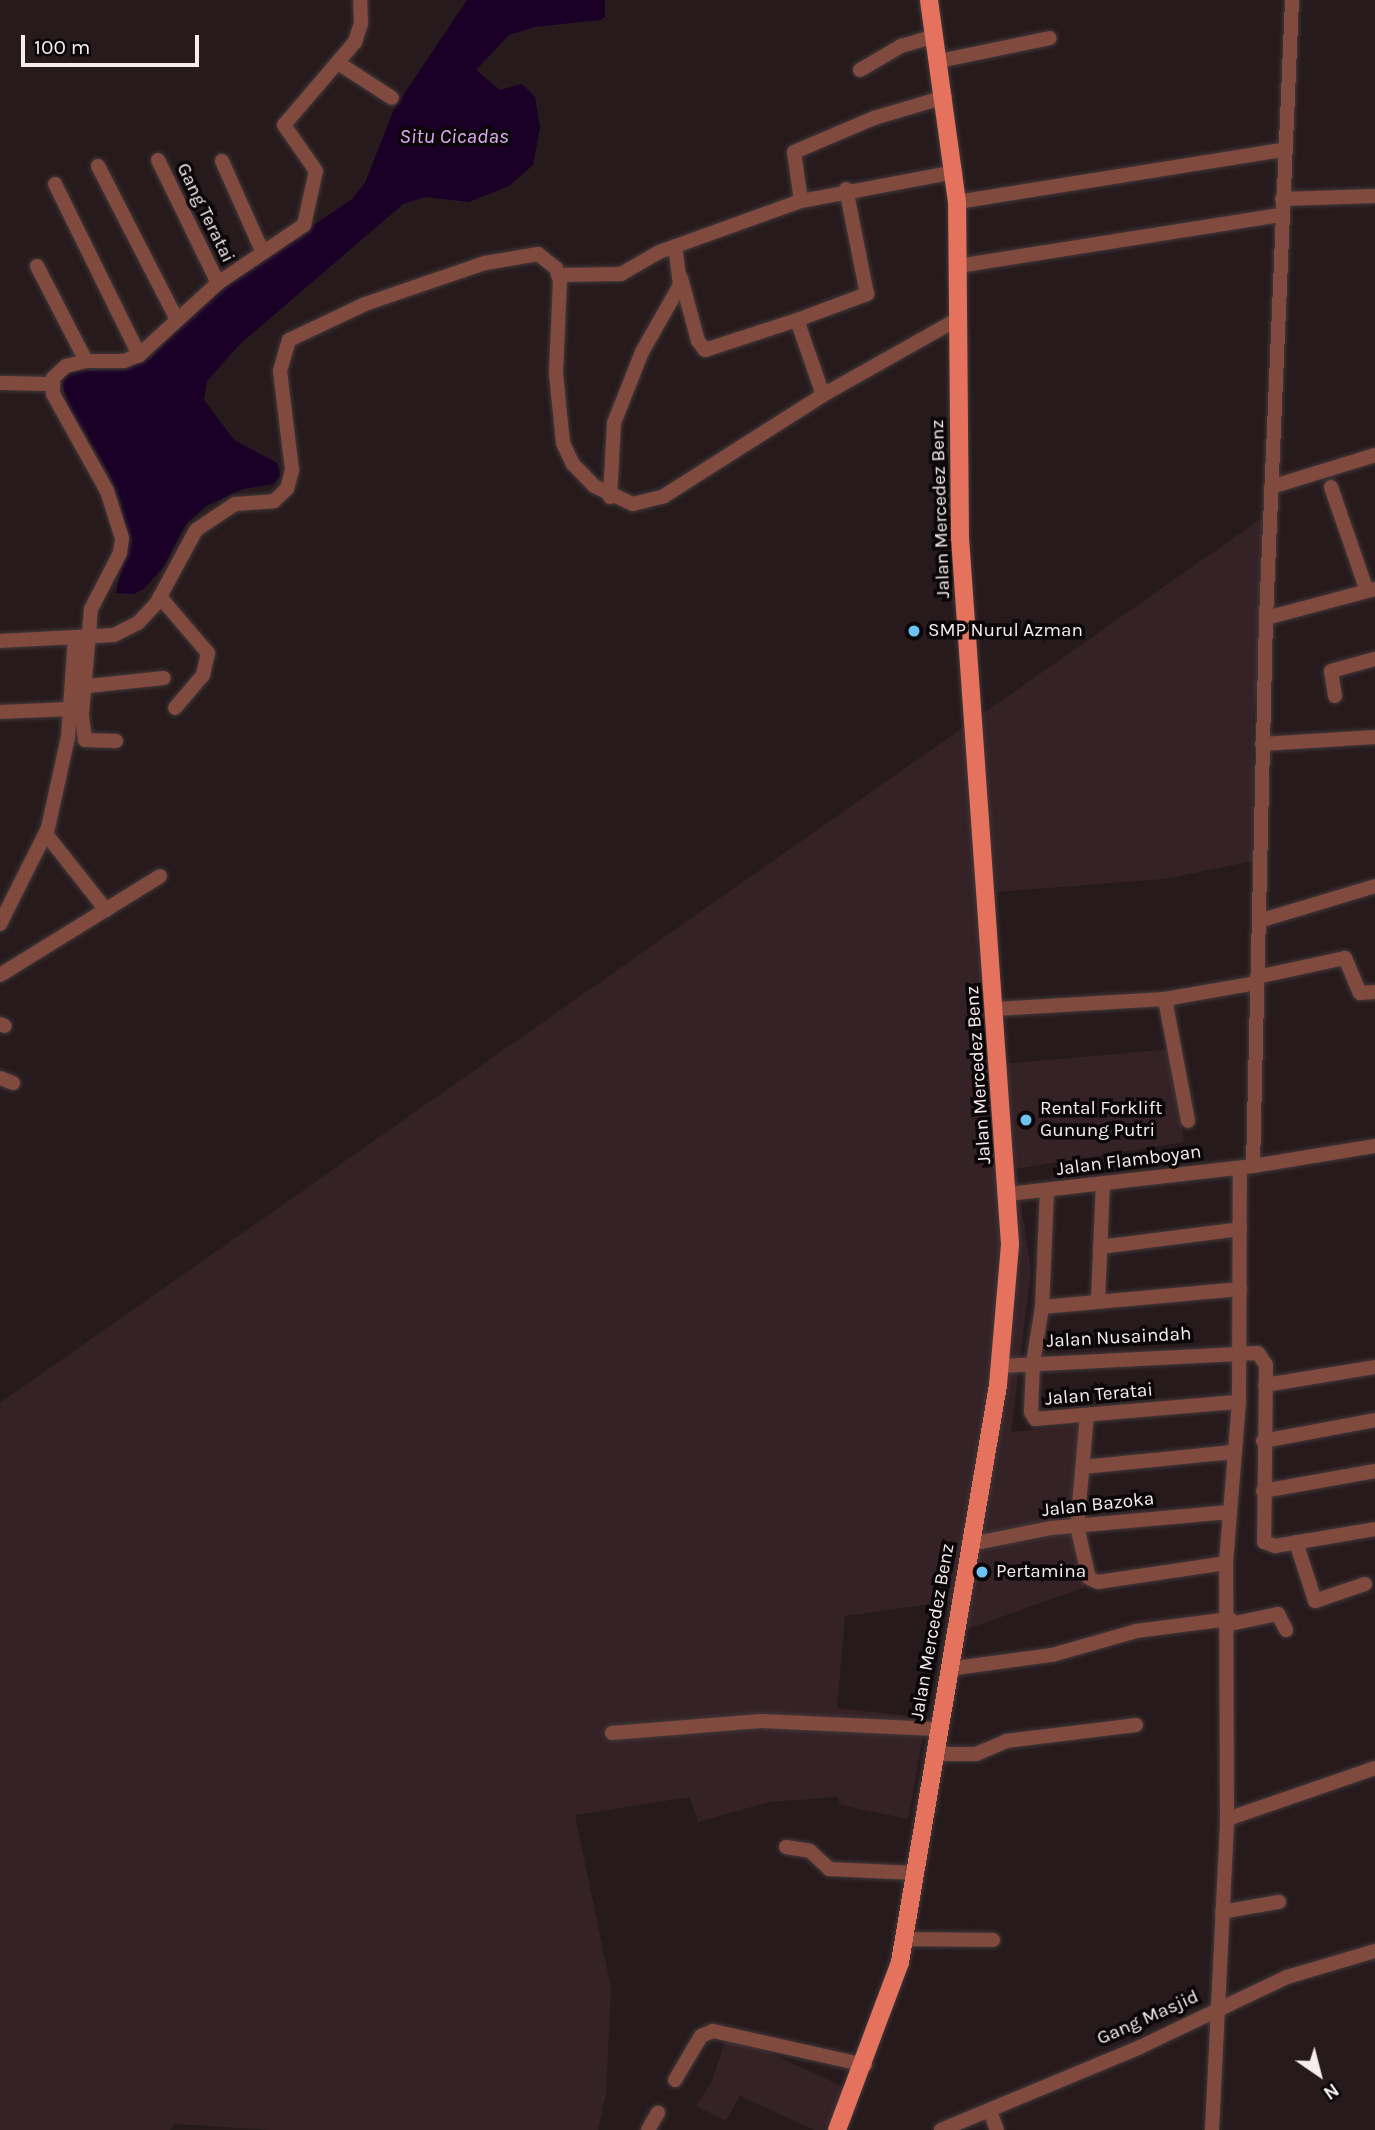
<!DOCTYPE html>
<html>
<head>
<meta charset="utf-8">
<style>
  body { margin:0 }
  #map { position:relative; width:1375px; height:2130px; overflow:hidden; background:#261a1c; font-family:Karla,sans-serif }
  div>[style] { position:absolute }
  .built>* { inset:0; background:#352226 }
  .water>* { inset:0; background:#1a0027 }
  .roads { filter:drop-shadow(0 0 2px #43383a) drop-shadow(0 0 2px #43383a) }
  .minor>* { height:14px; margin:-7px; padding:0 7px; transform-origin:7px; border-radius:7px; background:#814a3f }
  .major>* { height:18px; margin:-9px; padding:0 9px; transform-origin:9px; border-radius:9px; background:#e5725c }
  .dots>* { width:19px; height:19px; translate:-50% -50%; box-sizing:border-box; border:4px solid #0b0607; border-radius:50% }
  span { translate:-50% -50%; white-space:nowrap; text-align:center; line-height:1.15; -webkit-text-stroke:7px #0b0607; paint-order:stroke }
  .street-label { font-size:19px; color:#f7edef }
  .poi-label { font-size:19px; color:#f7edef }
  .left { translate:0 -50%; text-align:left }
  .water-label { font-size:21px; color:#deacf7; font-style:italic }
  .north { position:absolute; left:1284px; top:2039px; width:70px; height:70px; -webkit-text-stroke:5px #0b0607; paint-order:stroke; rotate:145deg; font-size:19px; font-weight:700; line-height:28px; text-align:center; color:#f7edef }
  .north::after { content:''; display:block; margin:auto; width:24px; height:32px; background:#f7edef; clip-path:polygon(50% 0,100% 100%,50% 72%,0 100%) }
  .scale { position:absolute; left:21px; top:35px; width:178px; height:32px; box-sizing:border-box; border:4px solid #f7edef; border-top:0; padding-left:9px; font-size:21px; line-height:24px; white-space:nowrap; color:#f7edef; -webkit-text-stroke:5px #0b0607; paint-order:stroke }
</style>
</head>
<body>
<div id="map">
  <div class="built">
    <i style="clip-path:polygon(1262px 518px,1265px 603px,1253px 720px,1253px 861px,1164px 879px,997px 892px,1002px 1064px,1172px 1049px,1184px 1142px,1016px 1169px,1031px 1272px,1011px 1432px,1084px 1424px,1070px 1520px,1085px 1587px,945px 1637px,951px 1601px,845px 1616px,837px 1708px,926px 1718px,908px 1819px,840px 1805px,838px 1797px,769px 1802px,698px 1822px,690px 1797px,575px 1815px,611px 1988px,606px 2094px,598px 2130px,273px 2130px,175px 2124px,170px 2130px,0 2130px,0 1403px)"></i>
    <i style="clip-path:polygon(725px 2042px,755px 2046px,846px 2088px,825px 2130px,814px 2130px,740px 2096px,726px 2121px,696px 2106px,712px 2081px)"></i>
  </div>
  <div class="water">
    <i style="clip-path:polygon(467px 0,605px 0,605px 17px,600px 20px,534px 27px,509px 35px,476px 70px,500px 90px,522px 84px,535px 97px,540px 127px,533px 165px,509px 186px,469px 202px,425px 197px,403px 204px,240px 344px,207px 381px,204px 400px,234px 440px,277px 463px,281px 476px,273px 484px,243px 489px,206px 506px,186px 524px,164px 566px,145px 588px,134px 594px,116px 593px,127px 546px,121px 504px,108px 472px,68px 406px,62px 381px,72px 371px,125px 370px,151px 358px,204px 300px,352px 199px,365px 183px,394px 109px)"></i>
  </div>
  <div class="roads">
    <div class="minor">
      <i style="left:939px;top:61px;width:113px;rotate:-11.7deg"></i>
      <i style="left:338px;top:63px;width:64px;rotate:32.9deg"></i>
      <i style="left:860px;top:70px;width:48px;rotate:-30.3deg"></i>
      <i style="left:901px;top:46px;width:35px;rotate:-16deg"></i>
      <i style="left:158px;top:160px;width:137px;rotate:64deg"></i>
      <i style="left:222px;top:161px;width:98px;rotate:66deg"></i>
      <i style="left:98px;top:166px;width:171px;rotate:62.8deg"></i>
      <i style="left:55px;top:184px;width:191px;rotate:63.8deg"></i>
      <i style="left:1282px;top:199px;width:93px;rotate:-1.8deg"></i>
      <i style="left:801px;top:201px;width:49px;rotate:-98.1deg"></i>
      <i style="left:794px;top:152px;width:87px;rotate:-23deg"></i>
      <i style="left:874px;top:118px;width:74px;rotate:-16.5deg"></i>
      <i style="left:957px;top:202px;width:329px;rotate:-9.1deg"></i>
      <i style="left:37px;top:266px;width:107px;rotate:62.7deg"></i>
      <i style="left:958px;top:266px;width:326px;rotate:-9deg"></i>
      <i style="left:558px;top:275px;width:63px;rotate:-0.9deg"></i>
      <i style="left:621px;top:274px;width:44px;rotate:-30.1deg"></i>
      <i style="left:659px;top:252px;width:151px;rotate:-19.8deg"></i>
      <i style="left:801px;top:201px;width:157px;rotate:-10.7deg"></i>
      <i style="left:681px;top:278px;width:65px;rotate:74.9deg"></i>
      <i style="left:698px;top:341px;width:11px;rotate:52deg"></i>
      <i style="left:705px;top:350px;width:97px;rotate:-18.1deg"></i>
      <i style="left:797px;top:320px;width:79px;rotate:70.9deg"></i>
      <i style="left:797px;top:320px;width:75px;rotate:-20.4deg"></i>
      <i style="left:867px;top:294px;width:107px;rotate:-101.3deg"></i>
      <i style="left:0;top:383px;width:52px;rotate:1.1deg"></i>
      <i style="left:1271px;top:487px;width:109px;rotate:-17.1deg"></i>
      <i style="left:1331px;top:487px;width:110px;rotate:70.9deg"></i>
      <i style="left:610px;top:497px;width:74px;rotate:-86.9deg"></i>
      <i style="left:614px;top:423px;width:76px;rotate:-68.5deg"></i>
      <i style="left:642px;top:352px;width:77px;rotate:-60.4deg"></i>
      <i style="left:680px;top:285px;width:39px;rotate:-97deg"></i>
      <i style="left:160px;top:597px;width:74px;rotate:49.4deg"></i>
      <i style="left:208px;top:653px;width:23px;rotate:103deg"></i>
      <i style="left:203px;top:675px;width:43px;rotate:130.3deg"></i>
      <i style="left:1266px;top:618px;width:113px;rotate:-14.9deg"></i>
      <i style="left:0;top:641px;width:114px;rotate:-3deg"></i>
      <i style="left:114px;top:635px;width:27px;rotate:-27deg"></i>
      <i style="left:138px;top:623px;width:26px;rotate:-47deg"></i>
      <i style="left:156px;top:604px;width:84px;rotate:-61.6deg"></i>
      <i style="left:196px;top:530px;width:47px;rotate:-33.7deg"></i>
      <i style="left:235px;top:504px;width:39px;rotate:-4deg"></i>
      <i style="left:274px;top:501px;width:18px;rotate:-43deg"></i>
      <i style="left:287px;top:489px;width:20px;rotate:-75deg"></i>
      <i style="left:292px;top:470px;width:100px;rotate:-96.9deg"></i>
      <i style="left:280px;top:371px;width:32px;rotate:-74deg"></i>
      <i style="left:289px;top:340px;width:84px;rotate:-25.3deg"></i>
      <i style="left:365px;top:304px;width:127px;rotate:-18.9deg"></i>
      <i style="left:485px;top:263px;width:54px;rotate:-9.6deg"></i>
      <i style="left:538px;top:254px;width:23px;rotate:38deg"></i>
      <i style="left:556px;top:268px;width:14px;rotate:73deg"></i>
      <i style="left:560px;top:281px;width:93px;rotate:92.5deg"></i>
      <i style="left:556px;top:374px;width:69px;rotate:84.2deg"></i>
      <i style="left:563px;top:443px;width:23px;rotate:65deg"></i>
      <i style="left:573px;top:464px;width:30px;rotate:46deg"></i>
      <i style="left:594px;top:486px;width:43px;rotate:24.8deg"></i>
      <i style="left:633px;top:504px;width:32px;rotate:-14deg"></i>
      <i style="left:664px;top:496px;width:188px;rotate:-32.4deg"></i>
      <i style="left:823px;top:395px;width:155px;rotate:-29.4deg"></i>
      <i style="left:88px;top:686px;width:76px;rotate:-6deg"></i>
      <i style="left:1335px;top:696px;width:25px;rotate:-99deg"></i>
      <i style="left:1331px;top:671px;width:46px;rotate:-15.3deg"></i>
      <i style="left:0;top:712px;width:70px;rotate:-2.5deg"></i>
      <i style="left:116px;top:741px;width:31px;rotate:-178deg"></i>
      <i style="left:85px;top:740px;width:26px;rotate:-97deg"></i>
      <i style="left:82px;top:714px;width:105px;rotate:-85.1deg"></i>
      <i style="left:91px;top:609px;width:63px;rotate:-62.6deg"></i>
      <i style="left:120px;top:553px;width:15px;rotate:-82deg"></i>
      <i style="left:122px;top:538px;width:49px;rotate:-107.7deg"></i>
      <i style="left:107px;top:491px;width:111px;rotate:-119.1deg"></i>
      <i style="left:53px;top:394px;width:16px;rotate:-90deg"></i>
      <i style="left:53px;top:378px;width:18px;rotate:-43deg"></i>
      <i style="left:66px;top:366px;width:21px;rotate:-14deg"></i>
      <i style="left:86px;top:361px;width:38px"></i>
      <i style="left:124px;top:361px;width:16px;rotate:-22deg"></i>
      <i style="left:139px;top:355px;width:107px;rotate:-42.3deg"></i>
      <i style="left:218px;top:283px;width:104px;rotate:-34deg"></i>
      <i style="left:304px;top:225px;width:55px;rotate:-77.5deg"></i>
      <i style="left:316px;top:171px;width:56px;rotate:-124.8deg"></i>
      <i style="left:284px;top:125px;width:109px;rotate:-49.5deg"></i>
      <i style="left:355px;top:42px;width:19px;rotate:-72deg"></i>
      <i style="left:361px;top:24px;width:24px;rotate:-92deg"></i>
      <i style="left:1262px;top:744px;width:113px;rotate:-3.5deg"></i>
      <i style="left:46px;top:834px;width:97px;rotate:51.7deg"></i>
      <i style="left:1262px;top:920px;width:118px;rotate:-16.7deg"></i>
      <i style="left:0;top:924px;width:107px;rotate:-63.4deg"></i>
      <i style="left:48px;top:828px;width:93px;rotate:-77.6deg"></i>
      <i style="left:68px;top:737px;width:100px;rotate:-86deg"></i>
      <i style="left:0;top:975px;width:188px;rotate:-31.7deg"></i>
      <i style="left:1257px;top:977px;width:90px;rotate:-12.2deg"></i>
      <i style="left:1345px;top:958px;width:38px;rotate:67deg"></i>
      <i style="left:1360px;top:993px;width:15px;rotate:-4deg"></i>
      <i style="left:1165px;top:999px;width:124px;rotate:79.3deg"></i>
      <i style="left:995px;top:1009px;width:170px;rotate:-3.4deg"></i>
      <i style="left:1165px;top:999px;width:92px;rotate:-10deg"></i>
      <i style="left:0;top:1024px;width:5px;rotate:22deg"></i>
      <i style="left:0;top:1078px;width:14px;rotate:21deg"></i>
      <i style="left:1253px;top:1166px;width:548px;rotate:-88.64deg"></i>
      <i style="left:1266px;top:618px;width:619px;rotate:-87.59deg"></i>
      <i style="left:1047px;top:1190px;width:117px;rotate:92.4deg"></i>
      <i style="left:1042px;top:1307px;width:199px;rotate:-5.2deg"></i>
      <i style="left:1008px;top:1194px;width:247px;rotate:-6.5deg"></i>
      <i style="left:1253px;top:1166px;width:124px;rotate:-9.3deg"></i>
      <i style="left:1100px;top:1247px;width:141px;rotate:-7.3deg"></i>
      <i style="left:1098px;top:1301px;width:118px;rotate:-87.6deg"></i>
      <i style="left:1042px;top:1307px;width:57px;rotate:99.1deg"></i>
      <i style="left:1033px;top:1363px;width:49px;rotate:92.3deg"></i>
      <i style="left:1031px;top:1412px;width:8px;rotate:60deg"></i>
      <i style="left:1035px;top:1419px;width:205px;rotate:-4.8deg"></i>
      <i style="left:1001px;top:1366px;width:257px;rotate:-2.9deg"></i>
      <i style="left:1258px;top:1353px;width:14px;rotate:56deg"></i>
      <i style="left:1266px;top:1365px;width:177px;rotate:90.6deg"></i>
      <i style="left:1264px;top:1542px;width:12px;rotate:20deg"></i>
      <i style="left:1275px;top:1546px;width:101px;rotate:-9.6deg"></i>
      <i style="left:1265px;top:1385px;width:111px;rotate:-9.3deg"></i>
      <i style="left:1087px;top:1415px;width:111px;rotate:95.1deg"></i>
      <i style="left:1077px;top:1526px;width:53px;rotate:77deg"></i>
      <i style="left:1089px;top:1578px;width:10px;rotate:24deg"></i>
      <i style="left:1098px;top:1582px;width:129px;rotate:-8.4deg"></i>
      <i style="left:1263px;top:1441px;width:114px;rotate:-10.6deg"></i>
      <i style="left:1083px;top:1467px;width:151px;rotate:-5.7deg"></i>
      <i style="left:1263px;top:1491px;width:114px;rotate:-10.1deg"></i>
      <i style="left:1296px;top:1542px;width:62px;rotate:72.1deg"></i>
      <i style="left:1315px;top:1601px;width:53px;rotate:-18.8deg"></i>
      <i style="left:971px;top:1544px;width:82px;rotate:-11.3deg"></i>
      <i style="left:1051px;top:1528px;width:179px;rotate:-5.1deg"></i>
      <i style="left:1230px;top:1624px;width:49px;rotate:-11.8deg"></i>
      <i style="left:1278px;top:1614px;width:18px;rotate:63deg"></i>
      <i style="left:948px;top:1669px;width:105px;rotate:-7.7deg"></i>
      <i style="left:1052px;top:1655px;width:87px;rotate:-15.9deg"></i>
      <i style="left:1136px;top:1631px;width:95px;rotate:-7.3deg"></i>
      <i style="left:612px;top:1733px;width:149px;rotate:-4.6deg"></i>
      <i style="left:761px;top:1721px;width:176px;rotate:2.6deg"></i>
      <i style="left:933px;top:1754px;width:43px"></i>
      <i style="left:976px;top:1754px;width:33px;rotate:-23deg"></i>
      <i style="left:1006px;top:1741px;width:131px;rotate:-7deg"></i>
      <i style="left:1227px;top:1819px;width:157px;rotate:-19deg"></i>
      <i style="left:786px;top:1847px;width:24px;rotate:9deg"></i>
      <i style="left:810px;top:1851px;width:26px;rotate:43deg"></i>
      <i style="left:829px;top:1869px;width:85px;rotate:2.7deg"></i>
      <i style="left:1222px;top:1912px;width:58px;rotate:-10deg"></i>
      <i style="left:903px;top:1939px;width:90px;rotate:0.6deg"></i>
      <i style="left:675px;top:2080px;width:51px;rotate:-59.4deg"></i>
      <i style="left:701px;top:2036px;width:13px;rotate:-23deg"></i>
      <i style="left:713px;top:2031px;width:156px;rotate:12.6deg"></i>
      <i style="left:990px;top:2111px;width:20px;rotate:70deg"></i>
      <i style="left:648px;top:2130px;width:20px;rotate:-60deg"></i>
      <i style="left:941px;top:2130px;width:216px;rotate:-22.6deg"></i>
      <i style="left:1140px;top:2047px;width:163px;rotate:-25.5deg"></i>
      <i style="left:1287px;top:1977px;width:92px;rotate:-16.5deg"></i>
      <i style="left:1212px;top:2130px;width:311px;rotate:-87.2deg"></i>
      <i style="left:1227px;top:1819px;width:256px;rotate:-90.2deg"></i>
      <i style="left:1226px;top:1563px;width:162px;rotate:-85.4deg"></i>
      <i style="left:1239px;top:1402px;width:234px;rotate:-89.8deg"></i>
    </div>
    <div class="major">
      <i style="left:837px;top:2130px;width:179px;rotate:-69.4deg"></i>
      <i style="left:900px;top:1962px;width:585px;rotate:-80.36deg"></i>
      <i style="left:998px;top:1385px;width:142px;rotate:-85.1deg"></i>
      <i style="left:1010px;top:1244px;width:708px;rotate:-94.05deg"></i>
      <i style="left:960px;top:538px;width:336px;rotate:-90.5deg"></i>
      <i style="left:957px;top:202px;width:204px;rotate:-97.9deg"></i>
    </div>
  </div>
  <div class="dots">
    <i style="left:914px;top:631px;background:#6dc2f3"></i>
    <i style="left:1026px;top:1120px;background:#6dc2f3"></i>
    <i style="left:982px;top:1572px;background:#6dc2f3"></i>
  </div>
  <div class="street-label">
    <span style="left:205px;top:213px;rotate:64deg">Gang Teratai</span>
    <span style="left:941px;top:509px;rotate:-92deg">Jalan Mercedez Benz</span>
    <span style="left:979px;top:1075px;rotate:-94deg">Jalan Mercedez Benz</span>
    <span style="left:1129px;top:1161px;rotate:-7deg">Jalan Flamboyan</span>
    <span style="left:1119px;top:1338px;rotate:-3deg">Jalan Nusaindah</span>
    <span style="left:1099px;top:1395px;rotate:-5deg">Jalan Teratai</span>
    <span style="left:1098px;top:1505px;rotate:-6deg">Jalan Bazoka</span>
    <span style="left:933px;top:1632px;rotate:-80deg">Jalan Mercedez Benz</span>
    <span style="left:1148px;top:2018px;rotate:-24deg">Gang Masjid</span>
  </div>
  <div class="poi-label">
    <span class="left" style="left:928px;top:631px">SMP Nurul Azman</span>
    <span class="left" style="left:1040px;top:1120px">Rental Forklift<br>Gunung Putri</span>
    <span class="left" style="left:996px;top:1572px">Pertamina</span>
  </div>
  <div class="water-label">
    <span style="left:454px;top:136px">Situ Cicadas</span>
  </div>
  <div class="north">N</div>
  <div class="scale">100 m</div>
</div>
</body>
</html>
